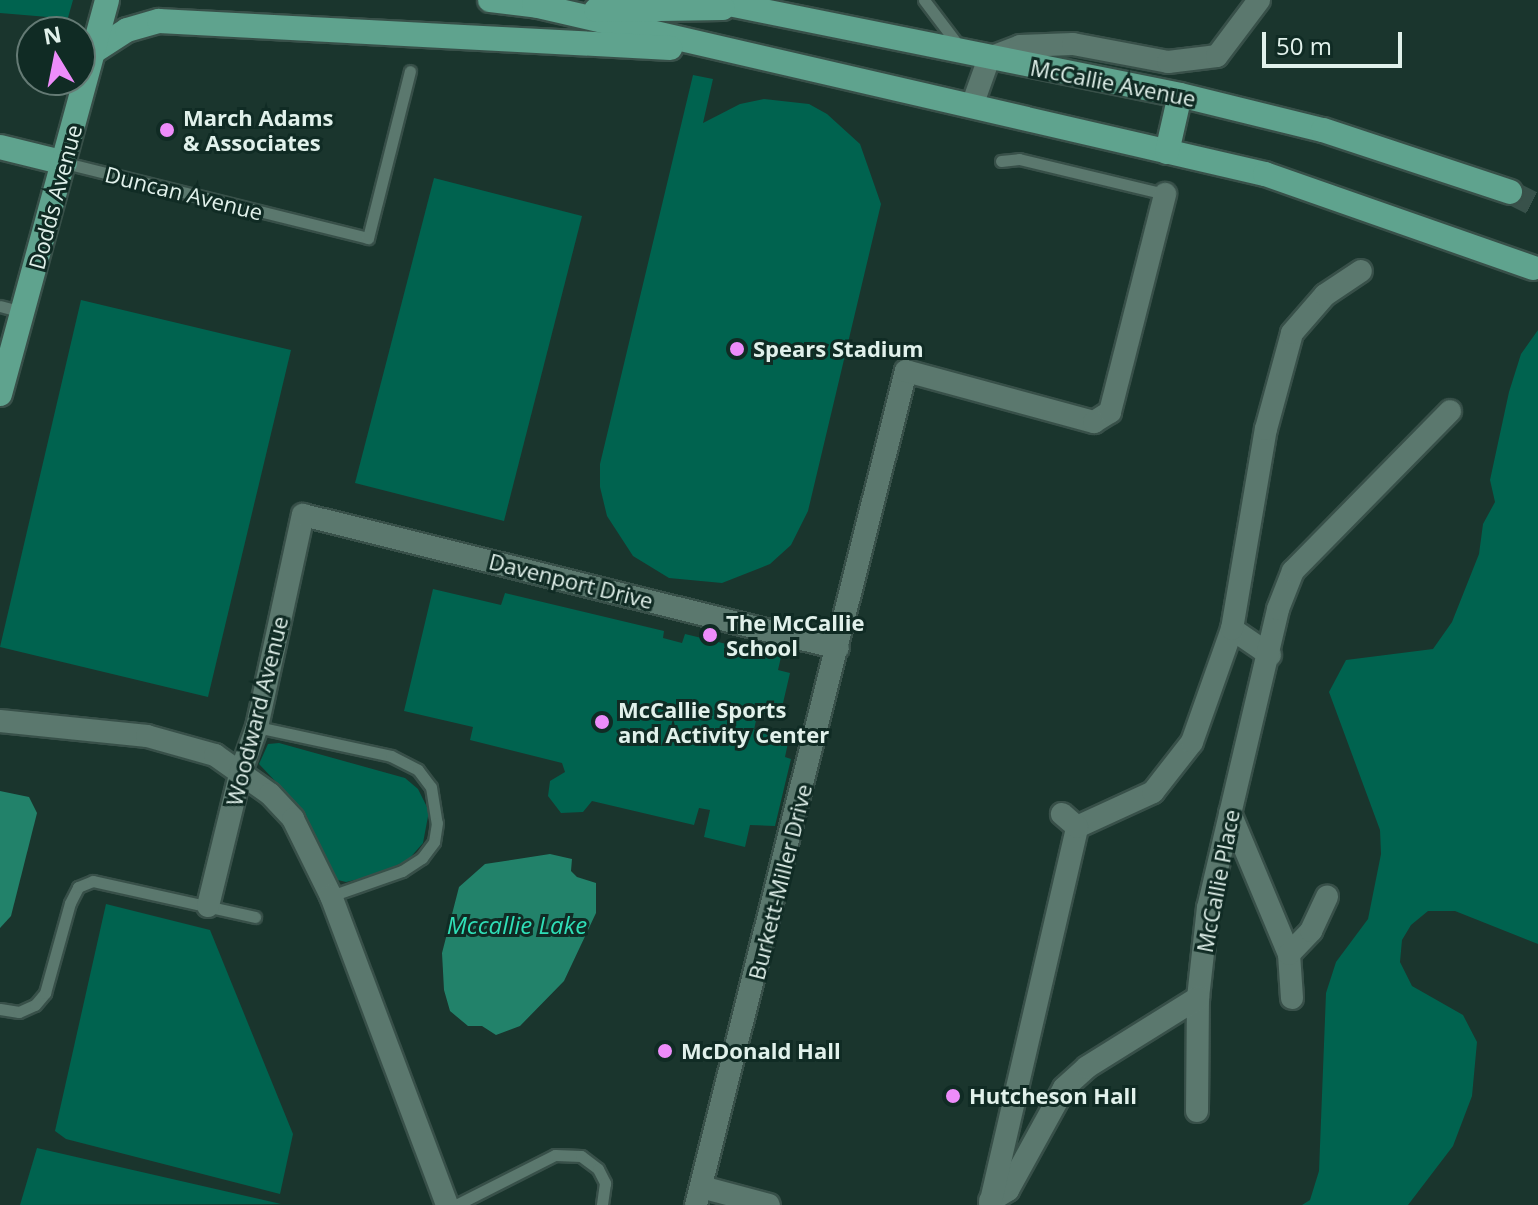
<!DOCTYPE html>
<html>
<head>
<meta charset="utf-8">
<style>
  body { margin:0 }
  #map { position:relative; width:1538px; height:1205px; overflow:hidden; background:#1a352d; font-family:"Open Sans",sans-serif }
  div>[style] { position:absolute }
  .green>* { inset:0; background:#00634f }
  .water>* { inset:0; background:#22826a }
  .primary-tunnel>* { height:24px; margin-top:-12px; transform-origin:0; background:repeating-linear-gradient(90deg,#38514a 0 24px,transparent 0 36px) }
  .roads { filter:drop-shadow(2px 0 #385049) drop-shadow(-2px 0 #385049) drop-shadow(0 2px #385049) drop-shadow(0 -2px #385049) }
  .lane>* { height:11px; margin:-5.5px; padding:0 5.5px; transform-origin:5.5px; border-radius:5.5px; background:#5b786e }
  .street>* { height:22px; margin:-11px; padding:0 11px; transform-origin:11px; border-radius:11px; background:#5b786e }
  .primary>* { height:24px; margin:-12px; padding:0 12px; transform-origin:12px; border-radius:12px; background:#5fa38e }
  .dots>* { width:22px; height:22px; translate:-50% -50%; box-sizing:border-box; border:4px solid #102b24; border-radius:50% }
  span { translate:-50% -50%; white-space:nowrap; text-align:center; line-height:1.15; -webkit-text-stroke:6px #102b24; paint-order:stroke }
  .street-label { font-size:22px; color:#e1f1eb }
  .poi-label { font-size:22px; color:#e1f1eb; font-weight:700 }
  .left { translate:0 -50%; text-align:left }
  .water-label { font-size:24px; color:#2fdfb7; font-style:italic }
  .north { position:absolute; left:16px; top:16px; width:80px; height:80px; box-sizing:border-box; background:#102b24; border:2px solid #647a74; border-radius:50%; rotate:350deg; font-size:22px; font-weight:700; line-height:32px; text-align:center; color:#e1f1eb }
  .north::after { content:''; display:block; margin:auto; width:28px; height:36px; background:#ed8cfa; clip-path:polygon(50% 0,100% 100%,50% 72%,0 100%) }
  .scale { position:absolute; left:1262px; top:32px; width:140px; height:36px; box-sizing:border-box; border:4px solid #e1f1eb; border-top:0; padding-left:10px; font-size:24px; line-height:28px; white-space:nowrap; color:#e1f1eb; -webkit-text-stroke:6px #102b24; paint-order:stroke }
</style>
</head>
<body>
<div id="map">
  <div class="green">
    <i style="clip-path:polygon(0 0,73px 0,64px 32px,58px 32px,60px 18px,0 13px)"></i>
    <i style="clip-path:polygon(693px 75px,713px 79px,703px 123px,740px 104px,764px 99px,809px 104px,827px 114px,860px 144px,881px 204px,808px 511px,791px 545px,770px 564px,722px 583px,669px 578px,633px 556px,607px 516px,600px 487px,600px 464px)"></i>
    <i style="clip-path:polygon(434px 178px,582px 216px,504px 521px,355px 483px)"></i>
    <i style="clip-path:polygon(81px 300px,291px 350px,208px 697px,0 647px)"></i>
    <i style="clip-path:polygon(1538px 330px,1538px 944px,1455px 911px,1428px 911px,1411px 925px,1402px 940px,1400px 962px,1412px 986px,1463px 1015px,1477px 1042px,1472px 1096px,1453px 1146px,1408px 1205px,1302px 1205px,1310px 1200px,1319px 1171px,1326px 993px,1336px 962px,1368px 919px,1381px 854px,1380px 830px,1329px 692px,1346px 660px,1433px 649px,1452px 622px,1479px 554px,1483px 524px,1495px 502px,1490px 480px,1509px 392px,1521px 354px)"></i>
    <i style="clip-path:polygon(433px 589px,501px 605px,505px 593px,664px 631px,663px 638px,682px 643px,685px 634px,781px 657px,778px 670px,790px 673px,780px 716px,758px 711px,754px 730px,789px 738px,785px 757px,791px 759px,775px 826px,750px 825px,745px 847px,704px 837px,710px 810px,699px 808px,694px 825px,592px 801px,583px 812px,561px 813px,548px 796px,550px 781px,565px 772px,562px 763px,470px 740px,473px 727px,404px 711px)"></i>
    <i style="clip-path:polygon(279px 743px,405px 778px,418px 789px,429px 811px,423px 843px,408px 860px,376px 875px,346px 882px,334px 879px,295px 802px,259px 764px,268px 744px)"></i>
    <i style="clip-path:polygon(106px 904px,210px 930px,293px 1134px,280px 1194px,66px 1139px,55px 1131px)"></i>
    <i style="clip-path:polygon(37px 1148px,281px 1204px,20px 1205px)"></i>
  </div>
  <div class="water">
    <i style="clip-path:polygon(0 791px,29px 797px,37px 813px,11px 916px,0 928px)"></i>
    <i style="clip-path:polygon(550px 854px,572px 859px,571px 871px,577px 877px,596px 883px,596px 913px,564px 981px,520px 1026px,496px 1035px,482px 1026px,468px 1026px,450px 1011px,444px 990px,442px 953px,459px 887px,485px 864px)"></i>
  </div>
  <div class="primary-tunnel">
    <i style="left:1510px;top:192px;width:31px;rotate:27deg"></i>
  </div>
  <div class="roads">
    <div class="lane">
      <i style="left:924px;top:0;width:61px;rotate:52.9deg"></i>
      <i style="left:1001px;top:161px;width:18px;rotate:-6deg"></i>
      <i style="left:1019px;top:159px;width:150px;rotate:13.5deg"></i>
      <i style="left:65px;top:163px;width:312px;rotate:13.9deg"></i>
      <i style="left:368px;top:238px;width:172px;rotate:-75.9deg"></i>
      <i style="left:0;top:306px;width:23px;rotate:15deg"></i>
      <i style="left:257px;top:727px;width:137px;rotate:12.2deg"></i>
      <i style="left:391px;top:756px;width:30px;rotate:27deg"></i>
      <i style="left:418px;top:770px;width:21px;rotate:53deg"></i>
      <i style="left:431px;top:787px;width:36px;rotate:81deg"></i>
      <i style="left:437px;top:823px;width:19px;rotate:99deg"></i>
      <i style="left:434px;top:842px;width:20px;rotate:127deg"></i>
      <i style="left:422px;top:858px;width:24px;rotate:147deg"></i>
      <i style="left:402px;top:871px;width:75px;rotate:160.6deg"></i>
      <i style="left:0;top:1009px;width:19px;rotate:9deg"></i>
      <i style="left:19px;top:1012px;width:17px;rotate:-24deg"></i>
      <i style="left:35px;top:1005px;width:16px;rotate:-50deg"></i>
      <i style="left:45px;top:993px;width:93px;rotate:-74.5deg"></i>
      <i style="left:70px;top:903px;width:18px;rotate:-63deg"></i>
      <i style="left:78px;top:887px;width:16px;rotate:-22deg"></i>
      <i style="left:93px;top:881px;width:166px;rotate:12.5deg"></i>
      <i style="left:456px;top:1205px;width:111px;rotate:-26.8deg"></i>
      <i style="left:555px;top:1155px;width:26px;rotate:2deg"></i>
      <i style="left:581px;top:1156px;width:21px;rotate:37deg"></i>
      <i style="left:598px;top:1169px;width:16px;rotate:63deg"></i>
      <i style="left:605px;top:1183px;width:22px;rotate:98deg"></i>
    </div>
    <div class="street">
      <i style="left:973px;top:103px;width:48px;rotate:-70.4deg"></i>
      <i style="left:989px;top:58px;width:33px;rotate:-21deg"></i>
      <i style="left:1020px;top:46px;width:53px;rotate:-2.2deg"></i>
      <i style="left:1073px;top:44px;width:97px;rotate:10.7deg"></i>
      <i style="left:1168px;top:62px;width:49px;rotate:-7deg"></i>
      <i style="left:1217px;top:56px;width:70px;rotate:-53.1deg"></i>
      <i style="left:1232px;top:629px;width:46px;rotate:34.4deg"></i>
      <i style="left:0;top:721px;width:148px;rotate:5.8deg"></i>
      <i style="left:147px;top:736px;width:71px;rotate:15.6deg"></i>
      <i style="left:215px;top:755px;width:67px;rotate:35.3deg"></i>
      <i style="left:270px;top:794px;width:34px;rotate:47deg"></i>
      <i style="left:293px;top:819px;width:86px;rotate:63.7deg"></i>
      <i style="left:331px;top:896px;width:330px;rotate:69.4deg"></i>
      <i style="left:1230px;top:813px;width:153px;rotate:67.3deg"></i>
      <i style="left:1077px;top:827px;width:84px;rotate:-24.7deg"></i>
      <i style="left:1153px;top:792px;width:63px;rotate:-52deg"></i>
      <i style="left:1192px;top:742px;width:120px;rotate:-70.5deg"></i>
      <i style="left:1232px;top:629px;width:203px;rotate:-80.4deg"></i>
      <i style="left:1266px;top:429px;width:99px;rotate:-74.8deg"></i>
      <i style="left:1292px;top:333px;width:50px;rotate:-49deg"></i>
      <i style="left:1325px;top:295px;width:43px;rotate:-33.7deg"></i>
      <i style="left:208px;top:906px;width:139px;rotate:-76.3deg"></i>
      <i style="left:241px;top:771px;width:47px;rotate:-70deg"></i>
      <i style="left:257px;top:727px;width:217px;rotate:-77.8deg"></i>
      <i style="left:303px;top:515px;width:551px;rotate:13.96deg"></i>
      <i style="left:1292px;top:998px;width:44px;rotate:-93.9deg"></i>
      <i style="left:1289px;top:954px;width:32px;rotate:-46deg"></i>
      <i style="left:1311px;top:931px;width:38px;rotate:-65deg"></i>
      <i style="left:1197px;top:1111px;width:113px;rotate:-89.5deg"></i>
      <i style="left:1198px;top:998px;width:91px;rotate:-83.7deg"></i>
      <i style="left:1208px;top:908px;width:307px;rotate:-76.8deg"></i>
      <i style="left:1278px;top:609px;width:41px;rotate:-68.5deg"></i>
      <i style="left:1293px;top:571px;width:224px;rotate:-45.5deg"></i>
      <i style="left:705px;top:1188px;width:66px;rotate:14.9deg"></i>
      <i style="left:990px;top:1201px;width:21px;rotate:-31deg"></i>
      <i style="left:1008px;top:1190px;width:116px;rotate:-61.2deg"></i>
      <i style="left:1064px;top:1088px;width:31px;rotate:-42deg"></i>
      <i style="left:1087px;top:1067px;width:131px;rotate:-31.9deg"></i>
      <i style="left:696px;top:1205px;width:860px;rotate:-75.87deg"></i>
      <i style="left:906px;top:371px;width:195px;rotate:15.2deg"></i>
      <i style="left:1094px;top:422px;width:19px;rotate:-32deg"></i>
      <i style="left:1110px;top:412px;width:225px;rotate:-75.8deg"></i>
      <i style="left:990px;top:1205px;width:388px;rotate:-77deg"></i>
      <i style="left:1077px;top:827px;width:20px;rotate:-139deg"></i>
    </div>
    <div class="primary">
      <i style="left:490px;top:0;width:57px;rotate:7deg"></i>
      <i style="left:709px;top:0;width:480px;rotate:11.4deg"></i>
      <i style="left:1180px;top:95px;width:147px;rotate:13.8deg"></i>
      <i style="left:1323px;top:130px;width:197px;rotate:18.3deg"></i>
      <i style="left:534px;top:5px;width:750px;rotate:13.02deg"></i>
      <i style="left:1265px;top:174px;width:284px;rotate:19.3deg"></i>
      <i style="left:596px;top:10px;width:127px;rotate:-0.9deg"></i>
      <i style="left:93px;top:52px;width:40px;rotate:-32.9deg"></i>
      <i style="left:127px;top:30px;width:33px;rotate:-16deg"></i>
      <i style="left:159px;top:21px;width:512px;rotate:3.02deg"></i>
      <i style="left:0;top:147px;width:67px;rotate:13.8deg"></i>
      <i style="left:1167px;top:152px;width:58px;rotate:-77.2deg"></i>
      <i style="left:0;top:394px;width:408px;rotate:-74.8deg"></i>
    </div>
  </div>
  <div class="dots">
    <i style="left:167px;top:130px;background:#ed8cfa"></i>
    <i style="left:737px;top:349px;background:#ed8cfa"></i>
    <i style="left:710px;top:635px;background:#ed8cfa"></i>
    <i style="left:602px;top:722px;background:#ed8cfa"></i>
    <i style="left:665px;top:1051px;background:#ed8cfa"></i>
    <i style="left:953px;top:1096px;background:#ed8cfa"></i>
  </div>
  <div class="street-label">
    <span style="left:1113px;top:83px;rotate:11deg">McCallie Avenue</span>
    <span style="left:184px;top:193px;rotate:14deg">Duncan Avenue</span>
    <span style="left:55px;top:197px;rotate:-75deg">Dodds Avenue</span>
    <span style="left:571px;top:581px;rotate:14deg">Davenport Drive</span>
    <span style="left:257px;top:711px;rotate:-76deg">Woodward Avenue</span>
    <span style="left:1218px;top:881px;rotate:-79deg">McCallie Place</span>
    <span style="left:780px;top:882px;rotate:-76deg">Burkett-Miller Drive</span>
  </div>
  <div class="poi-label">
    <span class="left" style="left:183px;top:130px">March Adams<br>&amp; Associates</span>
    <span class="left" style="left:753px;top:349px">Spears Stadium</span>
    <span class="left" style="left:726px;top:635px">The McCallie<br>School</span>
    <span class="left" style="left:618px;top:722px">McCallie Sports<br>and Activity Center</span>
    <span class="left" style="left:681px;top:1051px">McDonald Hall</span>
    <span class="left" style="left:969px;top:1096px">Hutcheson Hall</span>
  </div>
  <div class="water-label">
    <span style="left:517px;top:925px">Mccallie Lake</span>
  </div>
  <div class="north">N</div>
  <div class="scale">50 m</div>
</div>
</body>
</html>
